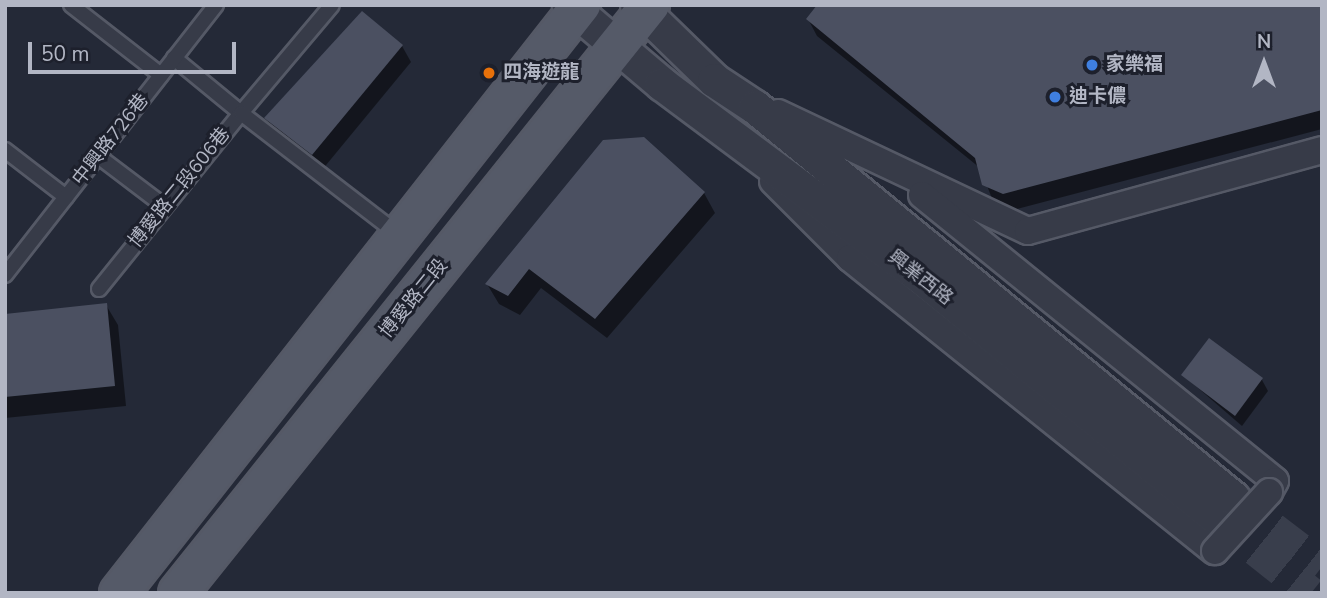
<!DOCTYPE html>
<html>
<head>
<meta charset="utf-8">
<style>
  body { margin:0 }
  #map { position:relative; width:1327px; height:598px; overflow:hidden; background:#242937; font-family:"Nunito Sans","Noto Sans TC",sans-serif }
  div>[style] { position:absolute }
  .shadow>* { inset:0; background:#0007 }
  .building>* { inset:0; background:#4b5061 }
  .tertiary-tunnel>* { height:33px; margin-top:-16.5px; transform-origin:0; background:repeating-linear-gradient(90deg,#393e4c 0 33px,transparent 0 50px) }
  .roads { filter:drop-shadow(2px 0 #555966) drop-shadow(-2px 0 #555966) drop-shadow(0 2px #555966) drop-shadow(0 -2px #555966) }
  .service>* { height:14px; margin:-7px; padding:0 7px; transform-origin:7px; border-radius:7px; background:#373b48 }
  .minor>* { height:26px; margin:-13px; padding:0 13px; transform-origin:13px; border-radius:13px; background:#373b48 }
  .tertiary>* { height:33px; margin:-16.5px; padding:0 16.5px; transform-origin:16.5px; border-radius:16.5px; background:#373b48 }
  .primary>* { height:38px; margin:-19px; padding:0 19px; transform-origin:19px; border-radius:19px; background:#555a68 }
  .bridges { filter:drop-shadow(2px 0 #555966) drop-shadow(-2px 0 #555966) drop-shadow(0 2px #555966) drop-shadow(0 -2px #555966) }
  .minor-bridge>* { height:26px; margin:-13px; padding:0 13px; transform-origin:13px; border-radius:13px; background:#373b48 }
  .dots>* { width:19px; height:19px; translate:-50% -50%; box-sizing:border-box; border:4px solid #1d202c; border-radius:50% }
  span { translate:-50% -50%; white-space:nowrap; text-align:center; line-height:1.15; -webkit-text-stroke:6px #1d202c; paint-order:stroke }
  .poi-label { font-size:19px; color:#b2b6c4; font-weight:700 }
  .left { translate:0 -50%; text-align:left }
  .street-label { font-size:19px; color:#b2b6c4 }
  .frame { position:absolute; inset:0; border:7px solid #b2b6c4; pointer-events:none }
  .north { position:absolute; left:1229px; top:28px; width:70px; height:70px; -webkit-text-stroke:5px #1d202c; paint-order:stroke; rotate:0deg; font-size:19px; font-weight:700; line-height:28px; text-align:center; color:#b2b6c4 }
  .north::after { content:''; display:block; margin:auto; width:24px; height:32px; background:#b2b6c4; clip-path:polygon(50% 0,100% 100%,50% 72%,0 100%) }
  .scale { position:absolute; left:28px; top:42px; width:208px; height:32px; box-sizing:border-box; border:4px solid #b2b6c4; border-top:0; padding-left:9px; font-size:21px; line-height:24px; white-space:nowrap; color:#b2b6c4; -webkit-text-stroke:5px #1d202c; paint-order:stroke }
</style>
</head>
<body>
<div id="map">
  <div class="shadow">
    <i style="clip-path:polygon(1322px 5px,1322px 129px,1013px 210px,993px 201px,980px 168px,817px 36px,808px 19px)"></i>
    <i style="clip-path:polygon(402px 46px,411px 62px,322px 170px,276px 134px,266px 118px)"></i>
    <i style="clip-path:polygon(704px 193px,715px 213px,607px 338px,541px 288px,520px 315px,499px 304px,487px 284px)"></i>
    <i style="clip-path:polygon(106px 305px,118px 325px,126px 406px,5px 418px,5px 315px)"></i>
    <i style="clip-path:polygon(1183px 375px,1262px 380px,1268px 391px,1242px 426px)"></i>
  </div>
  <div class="building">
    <i style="clip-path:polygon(817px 5px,1322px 5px,1322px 110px,1003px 194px,982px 185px,975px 158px,806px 19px)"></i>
    <i style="clip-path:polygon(362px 11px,403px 45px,312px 155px,264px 118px)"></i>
    <i style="clip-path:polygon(644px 137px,705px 192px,595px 319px,529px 269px,508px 296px,485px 284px,603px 140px)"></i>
    <i style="clip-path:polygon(107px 303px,115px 386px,5px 397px,5px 314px)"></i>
    <i style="clip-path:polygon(1209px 338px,1263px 378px,1235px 416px,1181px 375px)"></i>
  </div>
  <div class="tertiary-tunnel">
    <i style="left:1233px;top:498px;width:112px;rotate:37.4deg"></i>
    <i style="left:1217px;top:518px;width:120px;rotate:38.6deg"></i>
  </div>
  <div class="roads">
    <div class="service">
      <i style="left:71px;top:5px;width:114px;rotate:37.9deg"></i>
      <i style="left:174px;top:58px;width:87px;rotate:39.4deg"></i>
      <i style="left:241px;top:113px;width:141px;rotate:-49.9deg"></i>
      <i style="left:5px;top:150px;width:77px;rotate:37.6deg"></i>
      <i style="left:98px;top:156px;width:83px;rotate:37.1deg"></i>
      <i style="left:5px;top:275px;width:343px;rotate:-52deg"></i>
      <i style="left:99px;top:289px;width:226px;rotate:-51.1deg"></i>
      <i style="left:241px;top:113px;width:198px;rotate:37.6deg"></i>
    </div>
    <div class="minor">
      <i style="left:778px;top:113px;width:276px;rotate:25.3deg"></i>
      <i style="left:1028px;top:231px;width:305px;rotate:-15.4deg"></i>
      <i style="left:773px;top:181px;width:109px;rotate:45deg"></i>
      <i style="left:850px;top:258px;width:468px;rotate:38.8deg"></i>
      <i style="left:922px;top:195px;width:454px;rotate:39deg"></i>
      <i style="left:1275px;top:481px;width:13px;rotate:119deg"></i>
    </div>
    <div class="tertiary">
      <i style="left:569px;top:5px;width:122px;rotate:40.3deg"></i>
      <i style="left:662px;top:84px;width:317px;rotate:36.7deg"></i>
      <i style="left:916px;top:273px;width:388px;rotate:39.1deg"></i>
      <i style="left:637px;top:5px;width:107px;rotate:44.2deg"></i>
      <i style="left:714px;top:80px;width:49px;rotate:33.4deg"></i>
      <i style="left:755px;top:107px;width:618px;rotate:39.28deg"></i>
    </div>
    <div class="primary">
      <i style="left:119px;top:593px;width:748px;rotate:-51.84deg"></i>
      <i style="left:178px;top:593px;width:754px;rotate:-51.25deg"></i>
    </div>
  </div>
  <div class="bridges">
    <div class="minor-bridge">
      <i style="left:1215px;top:551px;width:80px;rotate:-47.5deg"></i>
    </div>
  </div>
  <div class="dots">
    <i style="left:1092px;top:65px;background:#3f7fe0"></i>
    <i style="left:489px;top:73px;background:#e8710a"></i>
    <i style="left:1055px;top:97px;background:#3f7fe0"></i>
  </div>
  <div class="poi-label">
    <span class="left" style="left:1106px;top:65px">家樂福</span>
    <span class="left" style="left:503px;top:73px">四海遊龍</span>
    <span class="left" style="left:1069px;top:97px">迪卡儂</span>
  </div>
  <div class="street-label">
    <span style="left:111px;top:140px;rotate:-52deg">中興路726巷</span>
    <span style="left:180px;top:188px;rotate:-51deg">博愛路二段606巷</span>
    <span style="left:920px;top:278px;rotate:38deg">興業西路</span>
    <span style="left:414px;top:299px;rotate:-51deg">博愛路二段</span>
  </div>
  <div class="frame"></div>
  <div class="north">N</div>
  <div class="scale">50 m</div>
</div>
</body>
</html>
